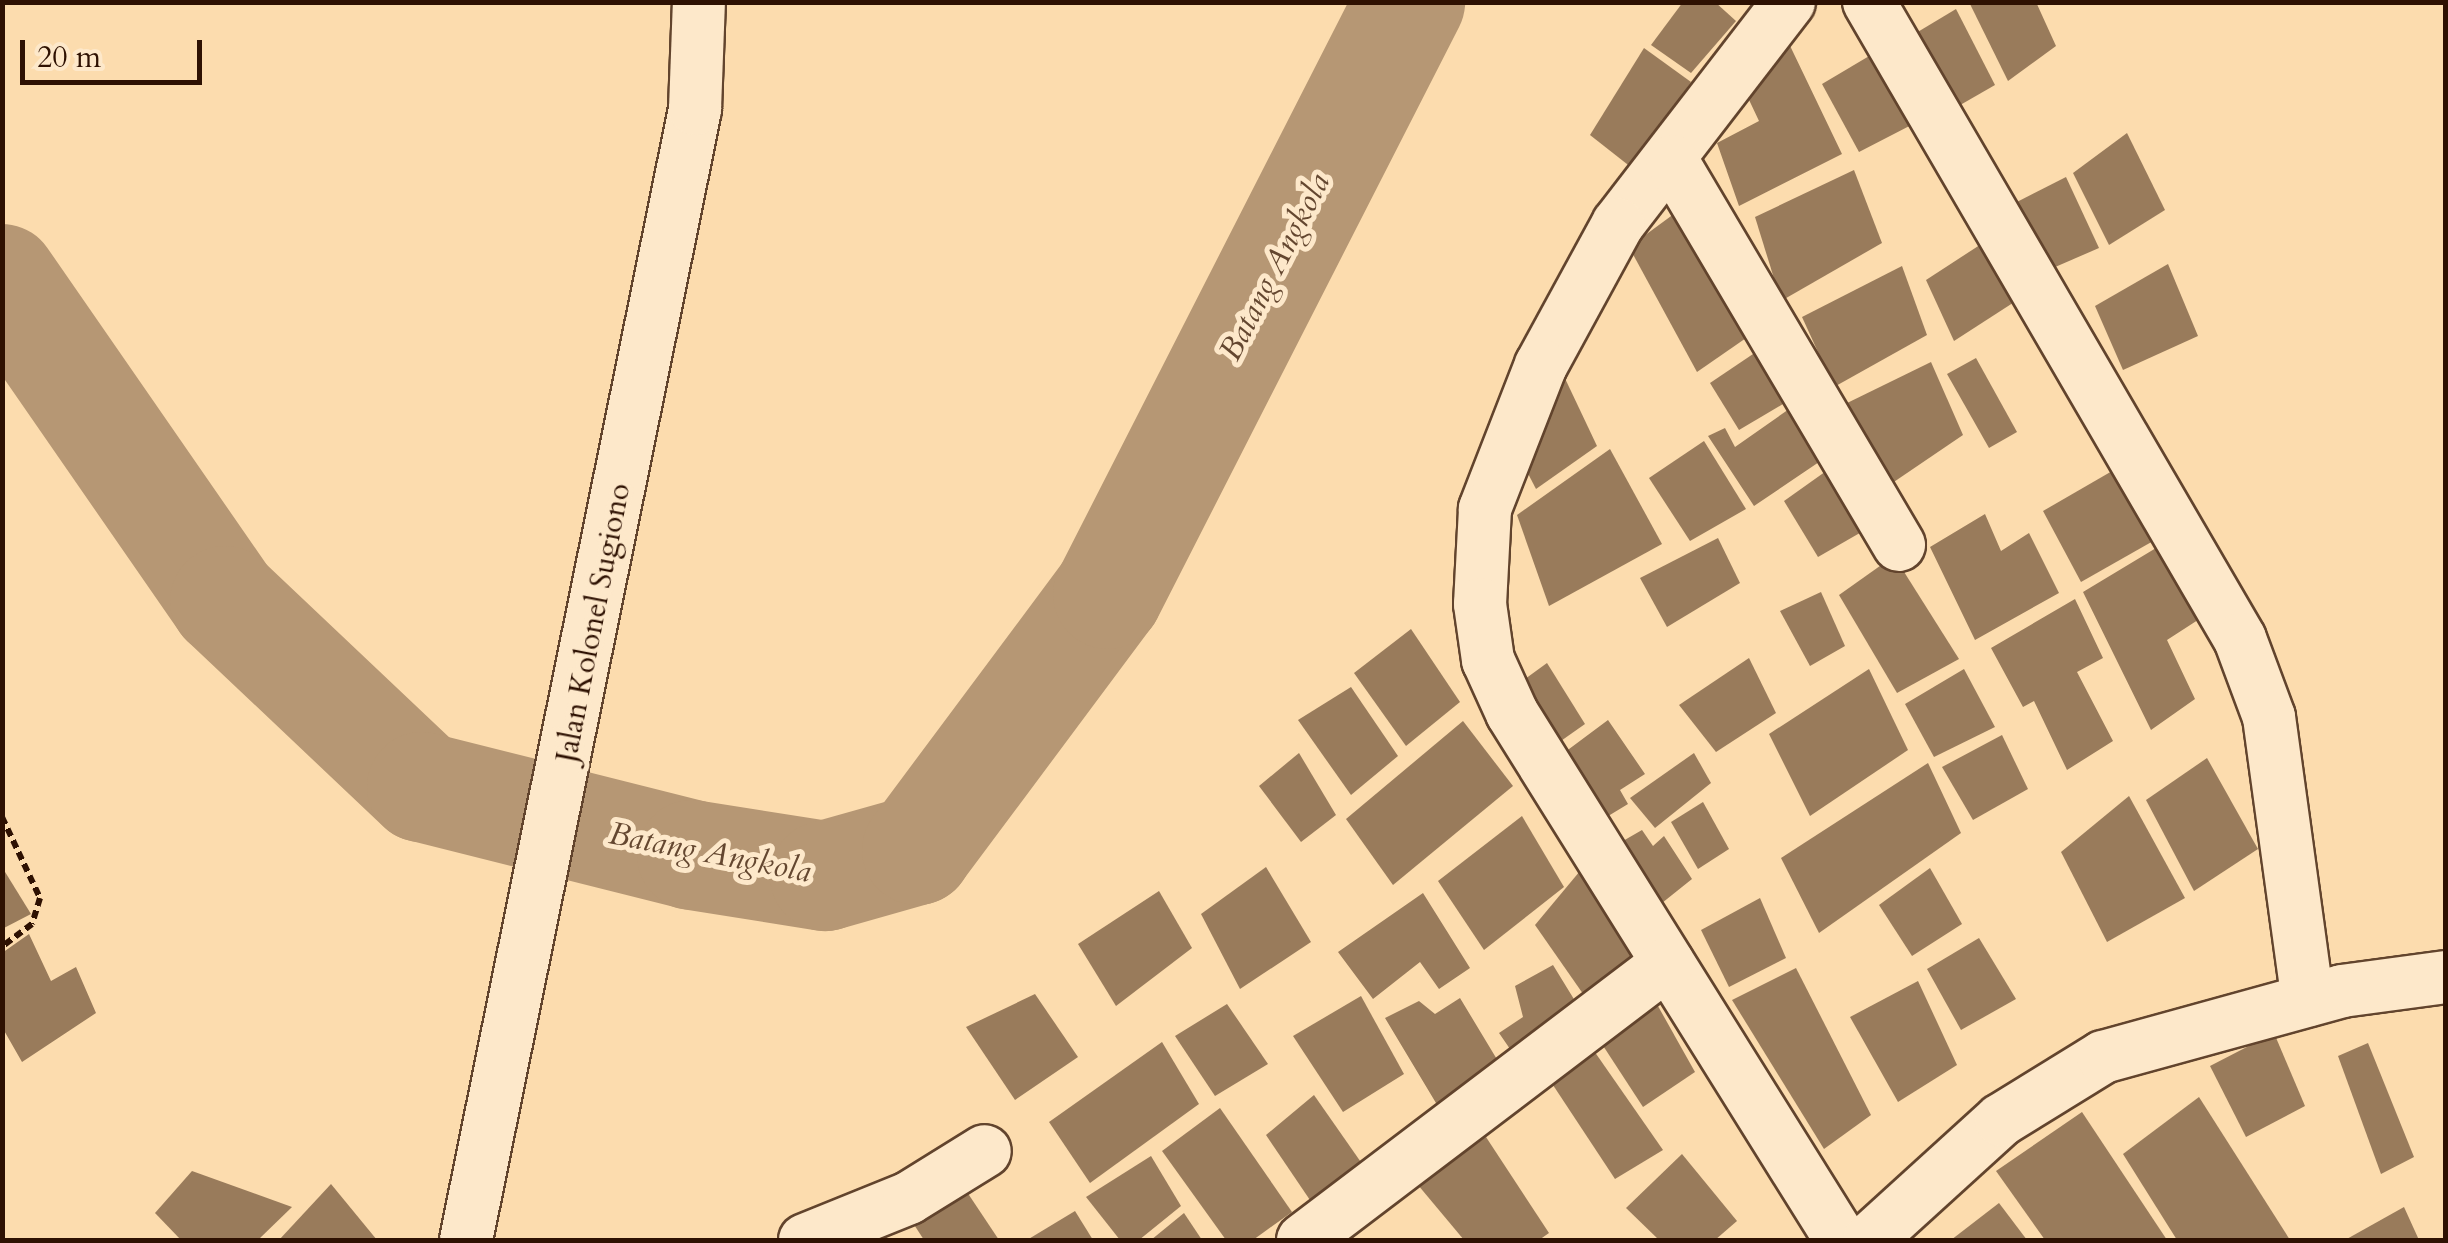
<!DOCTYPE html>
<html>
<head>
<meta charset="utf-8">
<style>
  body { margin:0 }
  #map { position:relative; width:2448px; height:1243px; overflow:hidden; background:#fcdcae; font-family:Cardo,serif }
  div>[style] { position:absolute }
  .river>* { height:110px; margin:-55px; padding:0 55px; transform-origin:55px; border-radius:55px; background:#b69774 }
  .building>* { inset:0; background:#997b5b }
  .path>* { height:6px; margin-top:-3px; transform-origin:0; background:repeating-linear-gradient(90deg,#2e1102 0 8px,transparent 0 13px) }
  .roads { filter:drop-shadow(2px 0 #62442d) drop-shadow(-2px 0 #62442d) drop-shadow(0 2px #62442d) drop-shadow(0 -2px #62442d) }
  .minor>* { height:52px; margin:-26px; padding:0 26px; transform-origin:26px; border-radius:26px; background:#fde8ca }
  span { translate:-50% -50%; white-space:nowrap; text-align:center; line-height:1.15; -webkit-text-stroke:10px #fde8ca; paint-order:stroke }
  .street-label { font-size:30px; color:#2e1102 }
  .water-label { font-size:32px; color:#644730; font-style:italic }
  .frame { position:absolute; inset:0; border:5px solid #2e1102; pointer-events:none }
  .scale { position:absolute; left:20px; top:40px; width:182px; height:45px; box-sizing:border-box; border:5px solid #2e1102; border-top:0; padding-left:12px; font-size:30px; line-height:35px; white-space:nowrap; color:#2e1102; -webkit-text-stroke:8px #fde8ca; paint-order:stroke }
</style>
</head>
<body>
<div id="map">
  <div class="river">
    <i style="left:2px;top:279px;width:392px;rotate:55.3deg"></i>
    <i style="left:225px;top:601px;width:271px;rotate:43.4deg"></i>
    <i style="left:422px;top:787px;width:278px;rotate:14.1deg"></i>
    <i style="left:692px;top:855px;width:135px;rotate:9deg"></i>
    <i style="left:825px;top:876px;width:96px;rotate:-15.8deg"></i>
    <i style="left:917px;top:850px;width:319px;rotate:-53.3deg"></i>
    <i style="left:1108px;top:594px;width:665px;rotate:-62.97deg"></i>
  </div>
  <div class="building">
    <i style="clip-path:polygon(1683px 2px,1715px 2px,1736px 21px,1691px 73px,1651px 45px)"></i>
    <i style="clip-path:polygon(1969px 2px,2036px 2px,2056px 46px,2008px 81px)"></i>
    <i style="clip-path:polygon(1956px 9px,1995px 85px,1955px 108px,1916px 33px)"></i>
    <i style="clip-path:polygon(1781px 27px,1842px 154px,1739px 206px,1717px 143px,1759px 121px,1742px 85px)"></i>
    <i style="clip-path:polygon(1644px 48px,1691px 82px,1632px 168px,1590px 135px)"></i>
    <i style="clip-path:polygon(1881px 49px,1921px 120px,1859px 152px,1822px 84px)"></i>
    <i style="clip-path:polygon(2127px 133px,2165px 210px,2109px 245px,2073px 173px)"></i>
    <i style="clip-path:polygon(1854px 170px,1882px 243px,1781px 301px,1755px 217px)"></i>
    <i style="clip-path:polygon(2066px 177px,2099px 248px,2046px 271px,2009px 206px)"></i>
    <i style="clip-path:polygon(1682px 208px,1749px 336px,1697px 372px,1629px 247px)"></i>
    <i style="clip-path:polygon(1989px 239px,2019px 299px,1954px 341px,1926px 280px)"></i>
    <i style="clip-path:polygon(2168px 264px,2198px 336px,2123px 370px,2095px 306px)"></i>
    <i style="clip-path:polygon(1902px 266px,1927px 335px,1834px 387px,1802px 317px)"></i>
    <i style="clip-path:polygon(1759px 350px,1788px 401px,1739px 430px,1710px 383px)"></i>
    <i style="clip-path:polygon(1976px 358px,2017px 432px,1989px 448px,1947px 374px)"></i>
    <i style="clip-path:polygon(1931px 362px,1963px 435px,1882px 490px,1841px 406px)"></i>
    <i style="clip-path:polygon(1561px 370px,1597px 446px,1536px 489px,1519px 456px)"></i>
    <i style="clip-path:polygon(1792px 407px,1822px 460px,1754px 506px,1708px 436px,1725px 428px,1735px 447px)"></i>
    <i style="clip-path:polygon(1704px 441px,1746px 509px,1690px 541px,1649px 478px)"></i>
    <i style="clip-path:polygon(1610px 449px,1662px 544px,1549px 606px,1517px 515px)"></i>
    <i style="clip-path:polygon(2126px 463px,2162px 536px,2081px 582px,2043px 511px)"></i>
    <i style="clip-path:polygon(1829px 469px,1865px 530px,1818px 557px,1784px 501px)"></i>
    <i style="clip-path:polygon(1985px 514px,2001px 551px,2029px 533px,2059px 593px,1975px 640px,1930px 547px)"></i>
    <i style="clip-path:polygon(1718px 538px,1740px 583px,1667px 627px,1640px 578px)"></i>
    <i style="clip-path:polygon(2166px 542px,2201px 618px,2167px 640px,2195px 699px,2151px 730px,2083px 592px)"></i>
    <i style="clip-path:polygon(1894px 556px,1959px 659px,1897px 693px,1839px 595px)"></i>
    <i style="clip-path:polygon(1821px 592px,1845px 646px,1810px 666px,1780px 611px)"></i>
    <i style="clip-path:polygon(2075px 599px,2103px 658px,2077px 672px,2113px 741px,2067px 770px,2034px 701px,2023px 707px,1991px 648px)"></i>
    <i style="clip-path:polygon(1411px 629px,1460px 702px,1406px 746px,1354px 673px)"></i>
    <i style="clip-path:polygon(1749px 658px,1776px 713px,1716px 752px,1679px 705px)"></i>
    <i style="clip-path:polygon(1547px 663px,1585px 724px,1558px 743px,1517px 685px)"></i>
    <i style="clip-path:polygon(1869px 669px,1908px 750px,1810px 816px,1769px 734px)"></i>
    <i style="clip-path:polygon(1964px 669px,1995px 727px,1934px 757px,1905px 704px)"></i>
    <i style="clip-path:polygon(1351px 687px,1398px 756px,1351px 795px,1298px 720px)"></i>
    <i style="clip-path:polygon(1608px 720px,1645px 774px,1620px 790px,1628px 804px,1600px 821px,1557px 758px)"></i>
    <i style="clip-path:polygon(1463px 721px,1513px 786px,1393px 885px,1346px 819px)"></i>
    <i style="clip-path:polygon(2002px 735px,2028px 789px,1973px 820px,1942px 767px)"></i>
    <i style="clip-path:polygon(1299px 753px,1336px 815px,1301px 842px,1259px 786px)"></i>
    <i style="clip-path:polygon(1694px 753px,1711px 783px,1655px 828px,1630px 798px)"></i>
    <i style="clip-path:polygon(2207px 758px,2258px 849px,2194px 891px,2146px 800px)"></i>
    <i style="clip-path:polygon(1928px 763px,1961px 833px,1819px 933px,1781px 858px)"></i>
    <i style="clip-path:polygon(2129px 796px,2185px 898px,2107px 942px,2061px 852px)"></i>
    <i style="clip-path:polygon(1703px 802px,1729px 849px,1698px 869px,1671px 822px)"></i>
    <i style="clip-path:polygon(1522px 816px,1564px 887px,1484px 950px,1438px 881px)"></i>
    <i style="clip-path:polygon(1642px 830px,1653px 846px,1664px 836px,1692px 879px,1657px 907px,1616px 845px)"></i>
    <i style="clip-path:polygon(1585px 865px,1646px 960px,1588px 1001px,1535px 925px)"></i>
    <i style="clip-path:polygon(2px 867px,31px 914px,2px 929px)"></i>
    <i style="clip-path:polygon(1266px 867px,1311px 942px,1240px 989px,1201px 914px)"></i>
    <i style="clip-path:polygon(1930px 868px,1962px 924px,1912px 956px,1879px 905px)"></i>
    <i style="clip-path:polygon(1159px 891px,1192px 948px,1116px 1006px,1078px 944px)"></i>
    <i style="clip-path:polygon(1423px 893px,1470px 968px,1439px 989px,1420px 962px,1373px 999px,1338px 952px)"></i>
    <i style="clip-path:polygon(1760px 898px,1786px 958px,1729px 987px,1701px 930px)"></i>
    <i style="clip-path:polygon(29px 934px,51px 981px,76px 967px,96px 1013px,22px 1062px,2px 1027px,2px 953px)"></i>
    <i style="clip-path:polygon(1979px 938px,2016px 999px,1961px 1030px,1927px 969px)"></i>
    <i style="clip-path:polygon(1553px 965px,1580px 1009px,1519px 1062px,1499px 1033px,1523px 1017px,1515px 986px)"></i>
    <i style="clip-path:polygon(1796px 968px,1871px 1115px,1824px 1149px,1732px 1000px)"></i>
    <i style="clip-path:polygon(1918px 981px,1957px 1065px,1898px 1102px,1850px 1017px)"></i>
    <i style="clip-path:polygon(1035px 994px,1078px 1057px,1015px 1100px,966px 1027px)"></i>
    <i style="clip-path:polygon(1361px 996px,1404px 1074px,1343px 1112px,1293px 1036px)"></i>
    <i style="clip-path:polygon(1460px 998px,1501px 1066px,1439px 1108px,1385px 1018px,1419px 1001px,1435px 1014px)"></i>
    <i style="clip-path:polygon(1654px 999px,1695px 1072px,1643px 1107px,1598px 1038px)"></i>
    <i style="clip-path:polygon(1227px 1004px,1268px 1064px,1215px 1096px,1175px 1036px)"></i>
    <i style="clip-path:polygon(2274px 1033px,2305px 1106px,2246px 1137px,2210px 1066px)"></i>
    <i style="clip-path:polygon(1162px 1042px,1199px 1104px,1090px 1183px,1049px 1122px)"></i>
    <i style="clip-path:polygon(2368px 1043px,2414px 1157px,2381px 1174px,2338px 1056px)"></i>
    <i style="clip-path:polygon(1592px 1048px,1663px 1150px,1615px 1179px,1549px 1079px)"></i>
    <i style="clip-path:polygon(1314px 1095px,1365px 1168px,1314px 1206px,1266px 1135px)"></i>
    <i style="clip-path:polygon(2199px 1097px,2290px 1240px,2177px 1240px,2123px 1154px)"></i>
    <i style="clip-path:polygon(1220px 1108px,1292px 1212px,1253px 1240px,1226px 1240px,1162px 1151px)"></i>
    <i style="clip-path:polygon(2082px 1112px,2167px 1240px,2045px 1240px,1996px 1171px)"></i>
    <i style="clip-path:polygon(1486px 1137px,1549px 1233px,1539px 1240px,1464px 1240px,1418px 1185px)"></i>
    <i style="clip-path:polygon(1682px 1154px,1737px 1221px,1715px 1240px,1659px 1240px,1626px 1208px)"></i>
    <i style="clip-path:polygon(1151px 1156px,1181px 1206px,1139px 1240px,1120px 1240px,1086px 1197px)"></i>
    <i style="clip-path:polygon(192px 1171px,292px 1207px,258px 1240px,181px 1240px,155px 1213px)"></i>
    <i style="clip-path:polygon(961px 1183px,999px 1240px,924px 1240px,911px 1220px)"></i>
    <i style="clip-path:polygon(331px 1184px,377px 1240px,279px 1240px)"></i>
    <i style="clip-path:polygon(1999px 1203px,2027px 1240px,1951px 1240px)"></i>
    <i style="clip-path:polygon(2404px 1207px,2419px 1240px,2345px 1240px)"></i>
    <i style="clip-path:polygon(1075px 1211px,1093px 1240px,1027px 1240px)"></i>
    <i style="clip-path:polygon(1184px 1213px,1202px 1240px,1151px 1240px)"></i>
  </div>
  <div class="path">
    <i style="left:2px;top:817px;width:89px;rotate:64.9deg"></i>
    <i style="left:40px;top:898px;width:27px;rotate:107deg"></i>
    <i style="left:32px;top:924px;width:38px;rotate:143deg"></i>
  </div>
  <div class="roads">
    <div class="minor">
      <i style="left:1789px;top:2px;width:280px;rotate:127.6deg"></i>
      <i style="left:1618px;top:224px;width:161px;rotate:118.6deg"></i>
      <i style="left:1541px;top:365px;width:155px;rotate:111.3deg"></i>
      <i style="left:1485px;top:509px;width:95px;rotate:93deg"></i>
      <i style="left:1480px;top:604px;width:57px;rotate:81.9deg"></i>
      <i style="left:1488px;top:660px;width:58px;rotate:65.6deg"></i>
      <i style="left:1512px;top:713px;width:621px;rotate:58.02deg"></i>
      <i style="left:1869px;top:2px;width:737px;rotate:59.78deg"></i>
      <i style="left:2240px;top:639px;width:83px;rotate:69.6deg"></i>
      <i style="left:2269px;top:717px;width:286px;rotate:82.2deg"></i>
      <i style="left:1672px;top:161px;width:446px;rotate:59.4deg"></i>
      <i style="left:466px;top:1240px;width:1154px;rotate:-78.55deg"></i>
      <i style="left:695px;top:109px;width:107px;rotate:-87.9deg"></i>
      <i style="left:805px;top:1240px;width:112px;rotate:-22deg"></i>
      <i style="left:909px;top:1198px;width:89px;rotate:-31.7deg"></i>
      <i style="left:1303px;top:1240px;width:458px;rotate:-37.2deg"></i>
      <i style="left:1869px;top:1240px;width:178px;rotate:-42.3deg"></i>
      <i style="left:2001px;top:1120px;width:120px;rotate:-31.7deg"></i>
      <i style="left:2103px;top:1057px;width:248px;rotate:-15.4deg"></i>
      <i style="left:2342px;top:991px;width:105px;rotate:-7.7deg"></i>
    </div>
  </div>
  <div class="street-label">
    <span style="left:594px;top:623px;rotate:-79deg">Jalan Kolonel Sugiono</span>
  </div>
  <div class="water-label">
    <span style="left:1275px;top:267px;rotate:-63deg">Batang Angkola</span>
    <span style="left:710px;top:853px;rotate:11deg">Batang Angkola</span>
  </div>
  <div class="frame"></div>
  <div class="scale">20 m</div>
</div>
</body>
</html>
